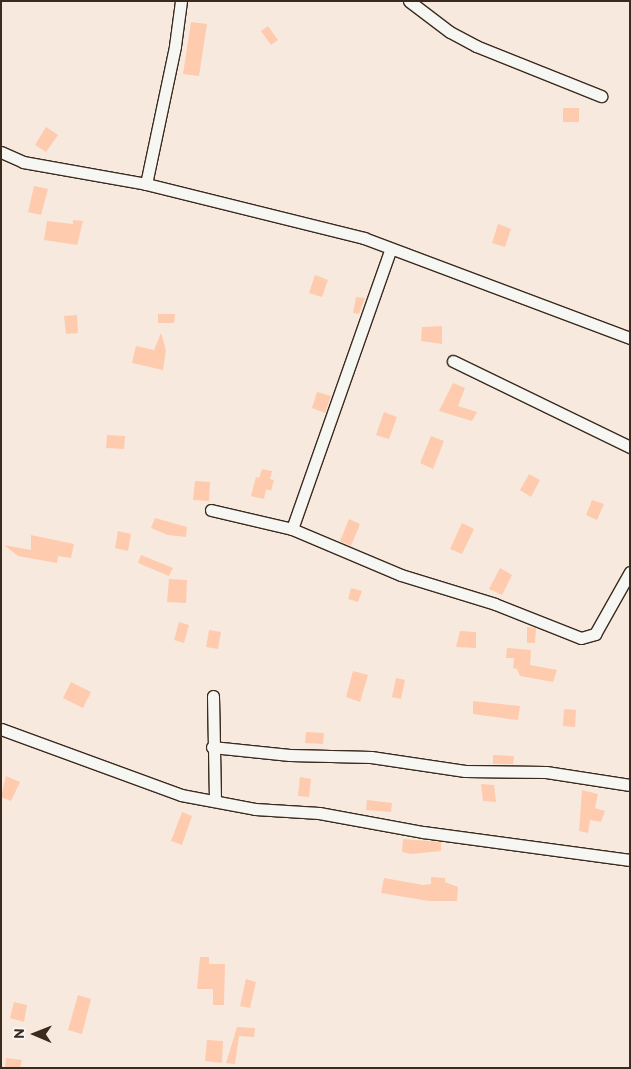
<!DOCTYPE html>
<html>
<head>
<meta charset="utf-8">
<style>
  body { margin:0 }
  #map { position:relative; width:631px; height:1069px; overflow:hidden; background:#f8e9de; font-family:"Balsamiq Sans",sans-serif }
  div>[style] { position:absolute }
  .building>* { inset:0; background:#fecbae }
  .roads { filter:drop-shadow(1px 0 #3b2a1e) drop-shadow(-1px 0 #3b2a1e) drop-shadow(0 1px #3b2a1e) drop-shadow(0 -1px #3b2a1e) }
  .minor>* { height:11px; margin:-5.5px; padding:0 5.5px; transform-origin:5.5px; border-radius:5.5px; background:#f6f6f2 }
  span { translate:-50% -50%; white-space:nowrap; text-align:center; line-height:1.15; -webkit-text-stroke:5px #f6f6f2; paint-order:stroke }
  .frame { position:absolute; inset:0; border:2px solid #3b2a1e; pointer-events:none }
  .north { position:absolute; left:10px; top:1009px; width:50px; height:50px; -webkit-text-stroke:4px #f6f6f2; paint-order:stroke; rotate:271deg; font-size:14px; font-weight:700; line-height:20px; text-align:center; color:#3b2a1e }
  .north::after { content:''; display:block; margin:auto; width:18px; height:22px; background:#3b2a1e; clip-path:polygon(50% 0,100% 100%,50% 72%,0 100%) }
</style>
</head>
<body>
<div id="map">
  <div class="building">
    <i style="clip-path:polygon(191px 22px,207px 24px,199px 76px,183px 74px)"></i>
    <i style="clip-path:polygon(268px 26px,278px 40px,271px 45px,261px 31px)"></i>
    <i style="clip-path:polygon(563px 108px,579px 108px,579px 122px,563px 122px)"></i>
    <i style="clip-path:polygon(46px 127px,58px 135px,46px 152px,35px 145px)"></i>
    <i style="clip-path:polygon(34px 186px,48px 189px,41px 215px,28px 212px)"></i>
    <i style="clip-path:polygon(73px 220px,83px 221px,77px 245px,44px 240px,47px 221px,73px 224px)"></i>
    <i style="clip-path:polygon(498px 224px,511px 229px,505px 247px,492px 243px)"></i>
    <i style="clip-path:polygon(315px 275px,328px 280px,322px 297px,309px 293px)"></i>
    <i style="clip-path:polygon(356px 297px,365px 298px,359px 314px,353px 313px)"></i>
    <i style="clip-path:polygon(158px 314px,175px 314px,174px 323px,158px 323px)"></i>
    <i style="clip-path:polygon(77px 315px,78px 333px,66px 334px,64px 316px)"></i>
    <i style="clip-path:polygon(442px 326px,442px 344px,421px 341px,422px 327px)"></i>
    <i style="clip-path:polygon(161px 333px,166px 350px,163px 370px,132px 363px,136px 346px,154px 350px)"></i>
    <i style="clip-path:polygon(453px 383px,465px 388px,458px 406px,477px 412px,472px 421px,439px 411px)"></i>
    <i style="clip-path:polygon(317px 392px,331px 396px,325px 413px,312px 408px)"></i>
    <i style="clip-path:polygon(384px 412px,397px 417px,389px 439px,376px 435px)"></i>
    <i style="clip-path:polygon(107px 435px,125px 436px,124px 449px,106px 448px)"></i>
    <i style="clip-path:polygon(431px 436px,444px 441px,433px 469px,420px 463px)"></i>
    <i style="clip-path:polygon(262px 469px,272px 471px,270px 479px,274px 480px,271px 491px,266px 489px,264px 499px,251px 496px,256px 477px,259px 478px)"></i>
    <i style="clip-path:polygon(529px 474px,540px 480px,531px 497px,520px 490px)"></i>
    <i style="clip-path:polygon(195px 481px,210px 482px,209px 501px,193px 500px)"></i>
    <i style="clip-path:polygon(592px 500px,604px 504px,597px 520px,586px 515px)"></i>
    <i style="clip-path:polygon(155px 518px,187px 527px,186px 537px,168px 535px,151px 528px)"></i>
    <i style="clip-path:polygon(349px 519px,360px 524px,351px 546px,340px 541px)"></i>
    <i style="clip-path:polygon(462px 523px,474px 529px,462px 554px,450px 549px)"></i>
    <i style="clip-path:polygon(118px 531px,131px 534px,128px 551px,115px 548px)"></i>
    <i style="clip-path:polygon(31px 535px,74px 544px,71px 558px,58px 556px,57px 563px,18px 556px,4px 545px,31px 550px)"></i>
    <i style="clip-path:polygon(141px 555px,173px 568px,169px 576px,138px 563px)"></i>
    <i style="clip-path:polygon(500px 568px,512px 575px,502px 595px,489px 589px)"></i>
    <i style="clip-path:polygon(169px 579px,187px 580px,186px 603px,167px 602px)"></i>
    <i style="clip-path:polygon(351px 588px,362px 591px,358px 602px,348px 599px)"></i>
    <i style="clip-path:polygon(179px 622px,189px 625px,184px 643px,174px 640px)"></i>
    <i style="clip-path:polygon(527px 627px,536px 628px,535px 643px,527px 643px)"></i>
    <i style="clip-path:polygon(209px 630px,221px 632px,218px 649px,206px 647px)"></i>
    <i style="clip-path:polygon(460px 631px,476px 632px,476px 648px,456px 647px)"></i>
    <i style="clip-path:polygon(507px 648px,531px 650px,530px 665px,557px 670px,553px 682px,520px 676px,517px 669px,513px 668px,514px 658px,506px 658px)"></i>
    <i style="clip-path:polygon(353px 671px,368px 675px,360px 702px,346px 697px)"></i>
    <i style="clip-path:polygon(396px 678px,405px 680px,401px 699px,392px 697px)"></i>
    <i style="clip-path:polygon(71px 682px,91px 692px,83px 708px,63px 698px)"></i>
    <i style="clip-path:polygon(473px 701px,520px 706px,518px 720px,473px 714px)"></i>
    <i style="clip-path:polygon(564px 709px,576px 710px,575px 727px,563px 726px)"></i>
    <i style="clip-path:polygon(306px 732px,324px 733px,323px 744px,305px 743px)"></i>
    <i style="clip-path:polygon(493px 755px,514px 756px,513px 764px,493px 764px)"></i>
    <i style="clip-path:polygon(6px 776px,20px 782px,11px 801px,1px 797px)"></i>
    <i style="clip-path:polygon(300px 777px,311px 779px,309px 797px,298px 796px)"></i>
    <i style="clip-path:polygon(481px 784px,494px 785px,496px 802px,483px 801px)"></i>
    <i style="clip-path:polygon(582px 790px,598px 794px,595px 808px,605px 811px,601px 822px,590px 820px,588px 833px,579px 831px)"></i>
    <i style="clip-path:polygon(367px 800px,392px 803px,391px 812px,366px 810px)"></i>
    <i style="clip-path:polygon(182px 812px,192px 816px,182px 845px,171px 841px)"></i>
    <i style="clip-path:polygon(403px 839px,441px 842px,441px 851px,411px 854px,402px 852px)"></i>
    <i style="clip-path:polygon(431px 877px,445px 878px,445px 882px,458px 887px,457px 901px,429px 901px,381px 893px,384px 878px,423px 885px,431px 884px)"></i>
    <i style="clip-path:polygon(200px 957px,209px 957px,209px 964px,225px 964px,224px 1005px,213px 1005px,213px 989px,197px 989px)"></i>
    <i style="clip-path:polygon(246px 979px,256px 982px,250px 1008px,240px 1006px)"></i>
    <i style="clip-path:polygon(78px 995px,91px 999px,82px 1034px,68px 1030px)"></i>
    <i style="clip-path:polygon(14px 1002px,27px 1005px,24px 1022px,10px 1018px)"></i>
    <i style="clip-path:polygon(237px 1027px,255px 1028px,254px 1037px,239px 1036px,235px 1064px,226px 1063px)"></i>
    <i style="clip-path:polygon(207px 1040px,223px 1041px,222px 1063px,205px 1061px)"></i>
    <i style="clip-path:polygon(6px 1058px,22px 1060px,20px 1068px,5px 1068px)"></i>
  </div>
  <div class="roads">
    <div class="minor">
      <i style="left:409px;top:1px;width:51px;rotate:37.1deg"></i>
      <i style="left:450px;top:32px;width:30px;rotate:28deg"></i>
      <i style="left:476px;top:46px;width:135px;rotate:21.8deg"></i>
      <i style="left:1px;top:152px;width:24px;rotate:24deg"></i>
      <i style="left:23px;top:162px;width:125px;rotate:10.1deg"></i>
      <i style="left:146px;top:184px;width:225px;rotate:13.9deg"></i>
      <i style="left:364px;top:238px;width:284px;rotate:20.6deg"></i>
      <i style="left:146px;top:184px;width:141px;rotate:-78.1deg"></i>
      <i style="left:175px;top:46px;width:45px;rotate:-82.4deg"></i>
      <i style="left:453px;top:361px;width:197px;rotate:25.9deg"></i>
      <i style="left:211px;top:510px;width:83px;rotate:13.2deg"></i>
      <i style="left:292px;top:529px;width:118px;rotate:22.9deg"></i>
      <i style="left:401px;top:575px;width:98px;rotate:17.1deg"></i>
      <i style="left:495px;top:604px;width:92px;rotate:21.6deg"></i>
      <i style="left:581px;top:638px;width:15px;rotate:-16deg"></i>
      <i style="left:595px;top:634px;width:71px;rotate:-60.6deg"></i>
      <i style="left:292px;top:529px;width:296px;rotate:-70.6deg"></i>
      <i style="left:213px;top:696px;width:105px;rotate:88.9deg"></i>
      <i style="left:1px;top:729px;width:192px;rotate:20.1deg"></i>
      <i style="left:181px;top:795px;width:75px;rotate:10.7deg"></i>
      <i style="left:255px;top:809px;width:64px;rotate:3.6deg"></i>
      <i style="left:319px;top:813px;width:106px;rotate:10.4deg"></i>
      <i style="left:423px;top:832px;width:209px;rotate:7.7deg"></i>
      <i style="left:212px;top:747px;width:78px;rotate:5.9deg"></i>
      <i style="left:290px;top:755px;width:81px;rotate:1.4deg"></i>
      <i style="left:371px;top:757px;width:95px;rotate:8.5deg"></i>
      <i style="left:465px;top:771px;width:81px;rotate:0.7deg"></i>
      <i style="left:546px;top:772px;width:85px;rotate:8.8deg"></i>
    </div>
  </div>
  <div class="frame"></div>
  <div class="north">N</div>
</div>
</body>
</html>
